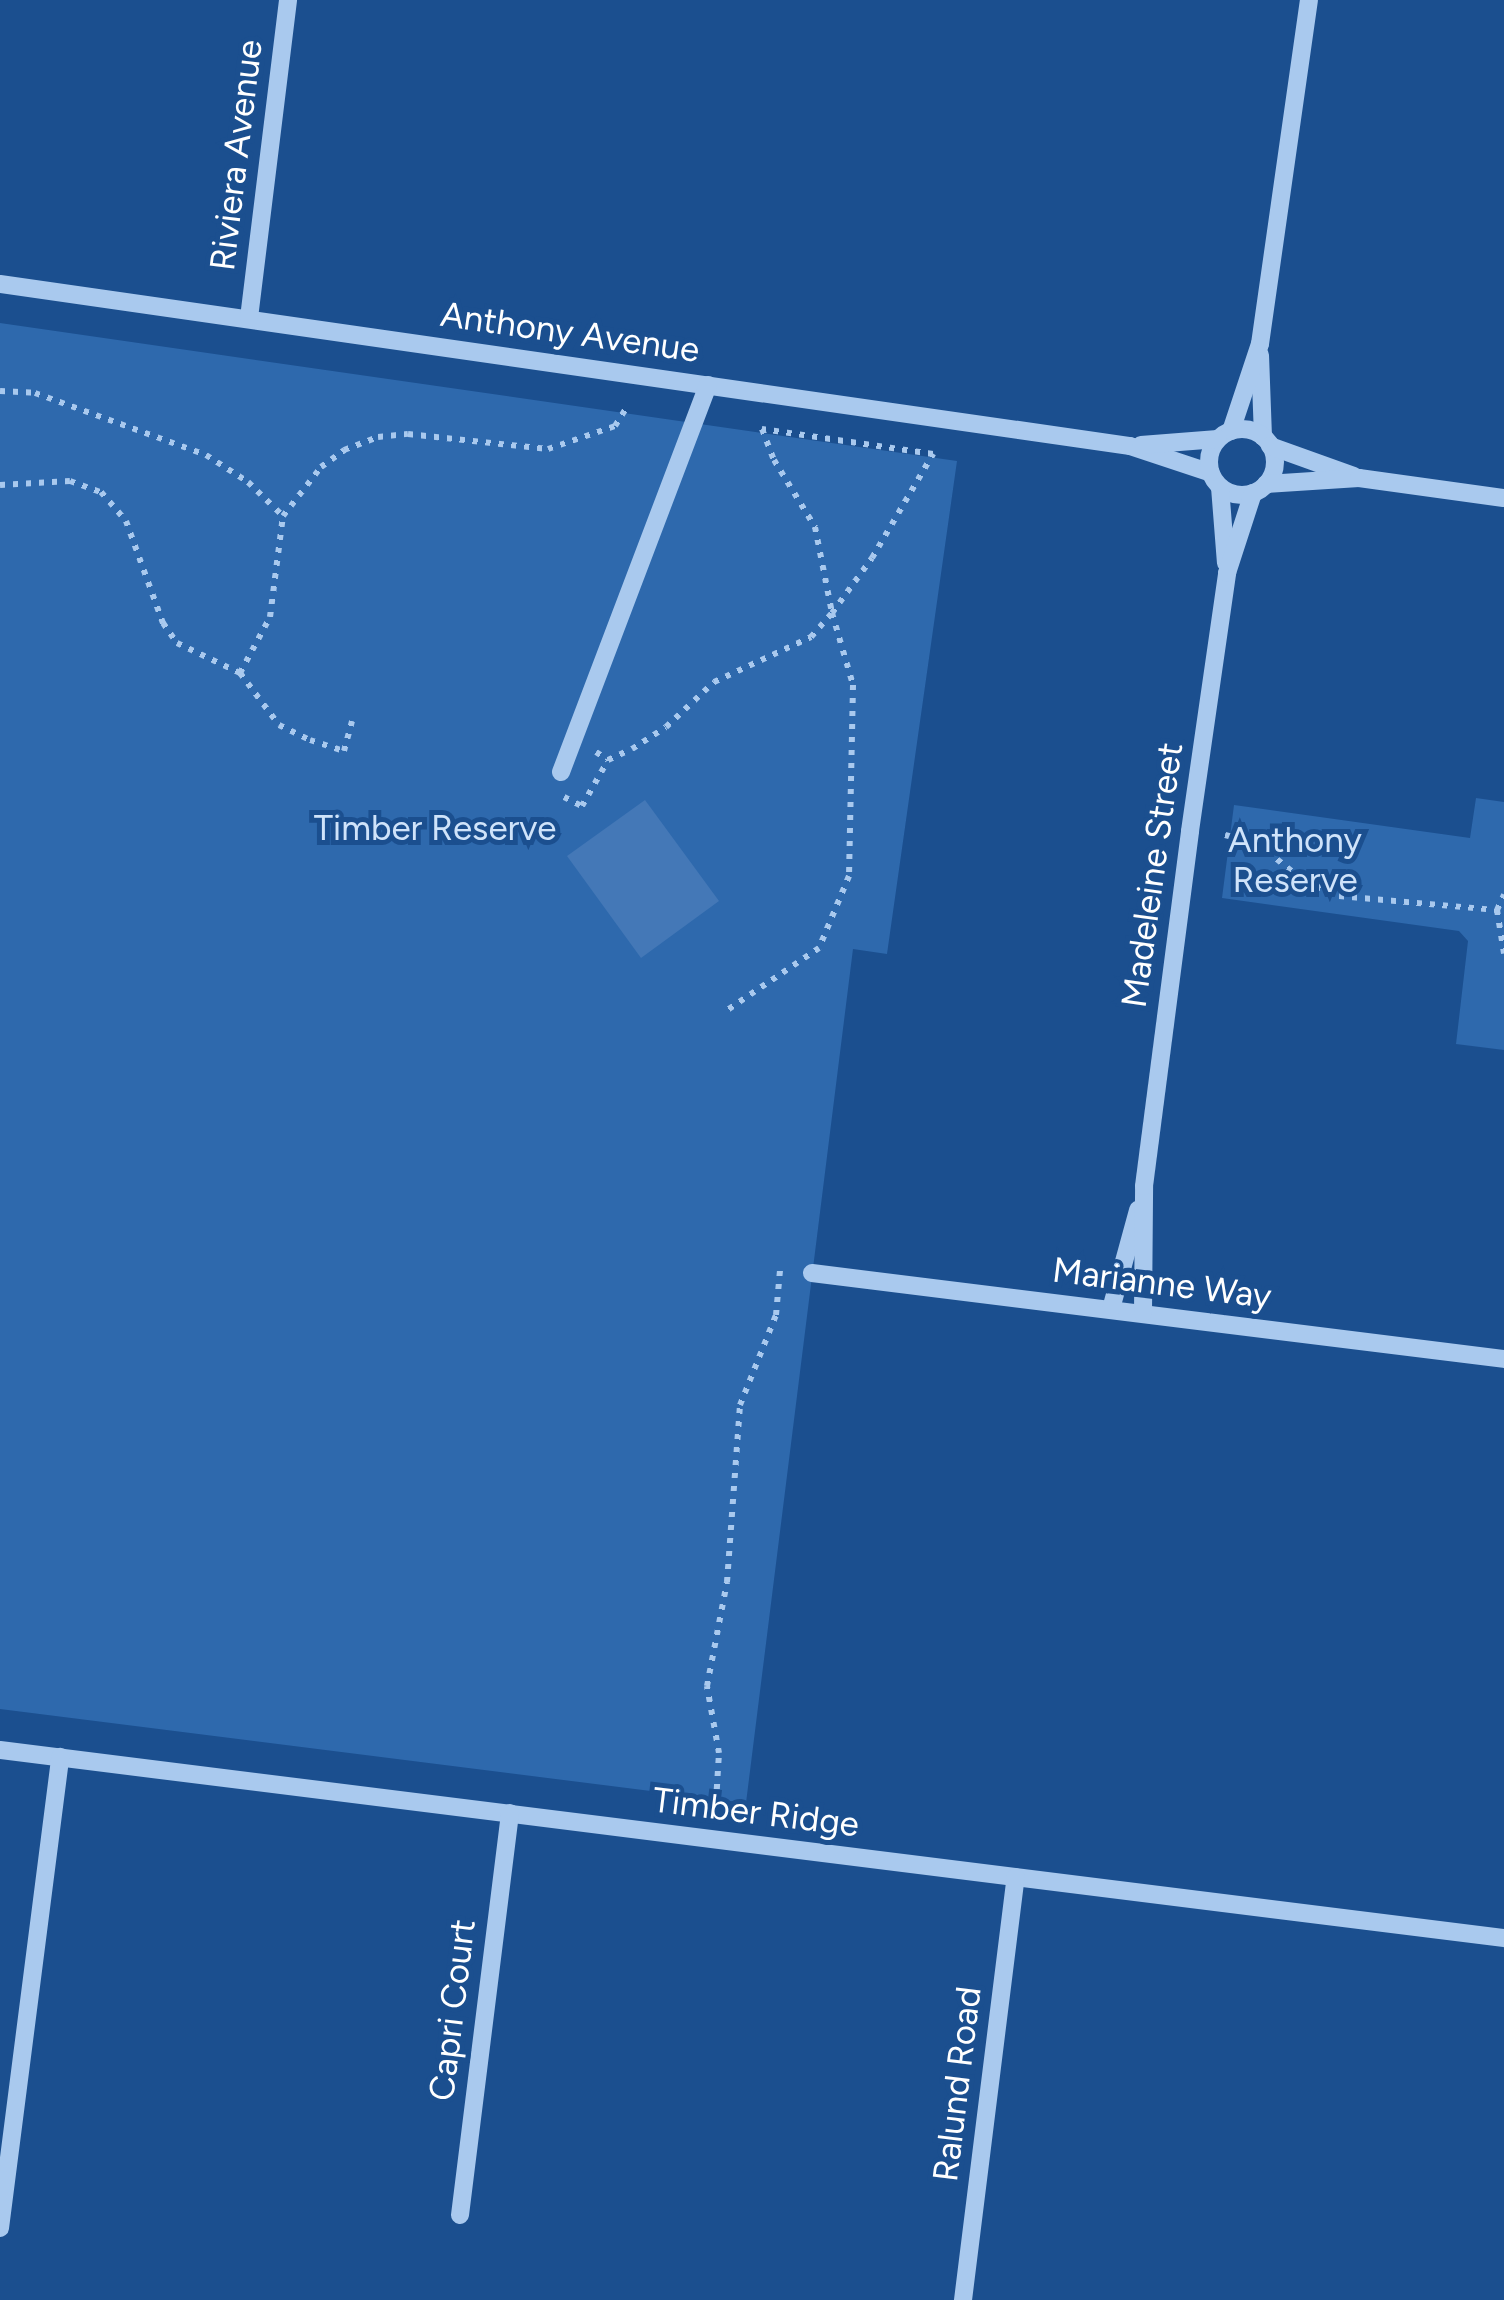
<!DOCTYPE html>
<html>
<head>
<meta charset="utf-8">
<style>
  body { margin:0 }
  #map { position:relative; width:1504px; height:2300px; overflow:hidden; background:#1b4f8f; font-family:Figtree,sans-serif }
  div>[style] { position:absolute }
  .green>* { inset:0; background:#2e69ad }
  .building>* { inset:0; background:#4478b7 }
  .path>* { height:6px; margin-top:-3px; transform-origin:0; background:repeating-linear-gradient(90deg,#a9c9ee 0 5px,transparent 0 13px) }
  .minor>* { height:18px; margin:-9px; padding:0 9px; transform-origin:9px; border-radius:9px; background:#a9c9ee }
  .minor>.ring { margin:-9px; padding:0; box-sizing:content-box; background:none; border:18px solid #a9c9ee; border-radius:50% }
  span { translate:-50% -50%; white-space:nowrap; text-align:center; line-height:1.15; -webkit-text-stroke:10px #1b4f8f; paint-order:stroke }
  .street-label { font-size:35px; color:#fff }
  .park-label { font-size:35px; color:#cfe3fa }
</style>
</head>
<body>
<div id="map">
  <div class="green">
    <i style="clip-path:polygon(0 323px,957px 461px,887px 954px,853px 949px,746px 1803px,0 1709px)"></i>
    <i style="clip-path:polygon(1476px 798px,1504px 802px,1504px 1050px,1456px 1044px,1468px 941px,1459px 931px,1222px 898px,1234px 805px,1470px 838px)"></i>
  </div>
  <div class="building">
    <i style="clip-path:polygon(645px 800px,719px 901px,641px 958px,567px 856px)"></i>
  </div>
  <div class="path">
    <i style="left:0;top:391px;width:35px;rotate:3deg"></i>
    <i style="left:35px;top:393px;width:182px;rotate:19.9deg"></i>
    <i style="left:206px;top:455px;width:50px;rotate:32.7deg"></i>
    <i style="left:248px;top:482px;width:49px;rotate:44.2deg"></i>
    <i style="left:0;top:485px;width:70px;rotate:-3.3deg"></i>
    <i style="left:70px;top:481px;width:33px;rotate:20deg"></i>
    <i style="left:101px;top:492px;width:38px;rotate:49deg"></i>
    <i style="left:126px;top:521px;width:109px;rotate:70.1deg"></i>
    <i style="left:163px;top:623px;width:24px;rotate:55deg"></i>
    <i style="left:177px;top:643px;width:70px;rotate:25.5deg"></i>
    <i style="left:240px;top:673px;width:65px;rotate:53.1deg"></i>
    <i style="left:279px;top:725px;width:34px;rotate:26deg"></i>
    <i style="left:310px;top:740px;width:36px;rotate:18deg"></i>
    <i style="left:344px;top:751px;width:31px;rotate:-75deg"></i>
    <i style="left:240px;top:673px;width:64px;rotate:-61.8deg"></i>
    <i style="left:270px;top:617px;width:102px;rotate:-82.7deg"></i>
    <i style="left:283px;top:516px;width:62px;rotate:-52.2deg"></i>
    <i style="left:321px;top:467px;width:29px;rotate:-36deg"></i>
    <i style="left:344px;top:450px;width:36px;rotate:-21deg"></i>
    <i style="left:378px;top:437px;width:30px;rotate:-6deg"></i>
    <i style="left:408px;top:434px;width:141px;rotate:6.1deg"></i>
    <i style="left:548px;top:449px;width:71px;rotate:-18.9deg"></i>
    <i style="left:615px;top:426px;width:19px;rotate:-58deg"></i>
    <i style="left:596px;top:752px;width:14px;rotate:34deg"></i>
    <i style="left:608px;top:760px;width:26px;rotate:-25deg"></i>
    <i style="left:632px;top:749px;width:40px;rotate:-32.9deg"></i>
    <i style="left:666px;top:727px;width:66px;rotate:-43.2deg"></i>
    <i style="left:714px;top:682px;width:107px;rotate:-24.9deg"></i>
    <i style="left:811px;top:637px;width:32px;rotate:-49deg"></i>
    <i style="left:832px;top:613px;width:68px;rotate:-54deg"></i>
    <i style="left:872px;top:558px;width:121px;rotate:-59.6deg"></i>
    <i style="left:933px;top:454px;width:173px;rotate:-171.7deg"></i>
    <i style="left:762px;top:429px;width:33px;rotate:69deg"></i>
    <i style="left:774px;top:460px;width:79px;rotate:58.5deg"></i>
    <i style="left:815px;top:527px;width:88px;rotate:78.8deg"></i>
    <i style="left:832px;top:613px;width:75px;rotate:73.7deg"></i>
    <i style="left:853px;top:685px;width:191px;rotate:91.2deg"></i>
    <i style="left:849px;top:876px;width:78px;rotate:112.6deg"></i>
    <i style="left:819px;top:948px;width:112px;rotate:145.9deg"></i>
    <i style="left:564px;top:797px;width:20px;rotate:27deg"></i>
    <i style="left:582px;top:806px;width:53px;rotate:-60.5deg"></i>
    <i style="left:1225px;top:835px;width:33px;rotate:14deg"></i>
    <i style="left:1257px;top:843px;width:60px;rotate:39deg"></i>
    <i style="left:1304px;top:881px;width:38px;rotate:23deg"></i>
    <i style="left:1339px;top:896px;width:159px;rotate:5.1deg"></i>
    <i style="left:1497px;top:910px;width:44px;rotate:80.8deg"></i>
    <i style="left:1497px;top:910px;width:17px;rotate:-65deg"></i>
    <i style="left:716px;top:1802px;width:49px;rotate:-86.5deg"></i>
    <i style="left:719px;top:1753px;width:68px;rotate:-100.2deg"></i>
    <i style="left:707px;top:1686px;width:106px;rotate:-79.1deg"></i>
    <i style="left:727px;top:1582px;width:177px;rotate:-85.8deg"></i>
    <i style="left:740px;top:1405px;width:97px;rotate:-68.2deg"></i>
    <i style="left:776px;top:1315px;width:45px;rotate:-84.9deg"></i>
  </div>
  <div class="minor">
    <i style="left:0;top:284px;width:1142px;rotate:8.16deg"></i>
    <i style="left:1130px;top:446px;width:85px;rotate:18.4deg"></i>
    <i style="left:249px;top:318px;width:320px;rotate:-83deg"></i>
    <i style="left:1260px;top:355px;width:82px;rotate:87.9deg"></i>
    <i class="ring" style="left:1209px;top:429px;width:48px;height:48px"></i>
    <i style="left:1231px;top:431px;width:92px;rotate:-71.6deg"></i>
    <i style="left:1260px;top:344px;width:347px;rotate:-81.9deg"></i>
    <i style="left:1141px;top:445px;width:77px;rotate:-4.5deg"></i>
    <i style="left:1270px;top:446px;width:89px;rotate:19.7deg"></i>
    <i style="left:1266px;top:484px;width:93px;rotate:-3.7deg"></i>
    <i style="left:1359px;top:478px;width:146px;rotate:7.9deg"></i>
    <i style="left:1220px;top:487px;width:76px;rotate:85.5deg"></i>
    <i style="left:561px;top:772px;width:414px;rotate:-69.2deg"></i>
    <i style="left:812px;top:1273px;width:697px;rotate:7.08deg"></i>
    <i style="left:1111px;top:1309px;width:103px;rotate:-74.7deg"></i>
    <i style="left:1143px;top:1313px;width:127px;rotate:-89.5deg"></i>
    <i style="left:1144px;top:1186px;width:358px;rotate:-82.6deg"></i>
    <i style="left:1190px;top:831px;width:261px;rotate:-81.8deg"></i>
    <i style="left:1227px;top:573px;width:84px;rotate:-72deg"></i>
    <i style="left:0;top:1750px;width:1516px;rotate:7.13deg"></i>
    <i style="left:460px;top:2215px;width:405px;rotate:-82.9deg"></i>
    <i style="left:0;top:2228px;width:475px;rotate:-82.7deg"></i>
    <i style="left:963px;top:2300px;width:426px;rotate:-82.9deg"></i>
  </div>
  <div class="street-label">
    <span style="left:236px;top:155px;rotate:-83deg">Riviera Avenue</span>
    <span style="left:570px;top:332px;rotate:8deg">Anthony Avenue</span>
    <span style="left:1152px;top:875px;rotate:-82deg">Madeleine Street</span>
    <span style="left:1162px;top:1283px;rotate:7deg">Marianne Way</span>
    <span style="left:756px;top:1812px;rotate:7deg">Timber Ridge</span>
    <span style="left:452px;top:2010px;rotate:-83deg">Capri Court</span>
    <span style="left:957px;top:2084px;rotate:-83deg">Ralund Road</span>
  </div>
  <div class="park-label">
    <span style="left:435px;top:828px">Timber Reserve</span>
    <span style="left:1295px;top:860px">Anthony<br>Reserve</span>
  </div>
</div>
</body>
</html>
